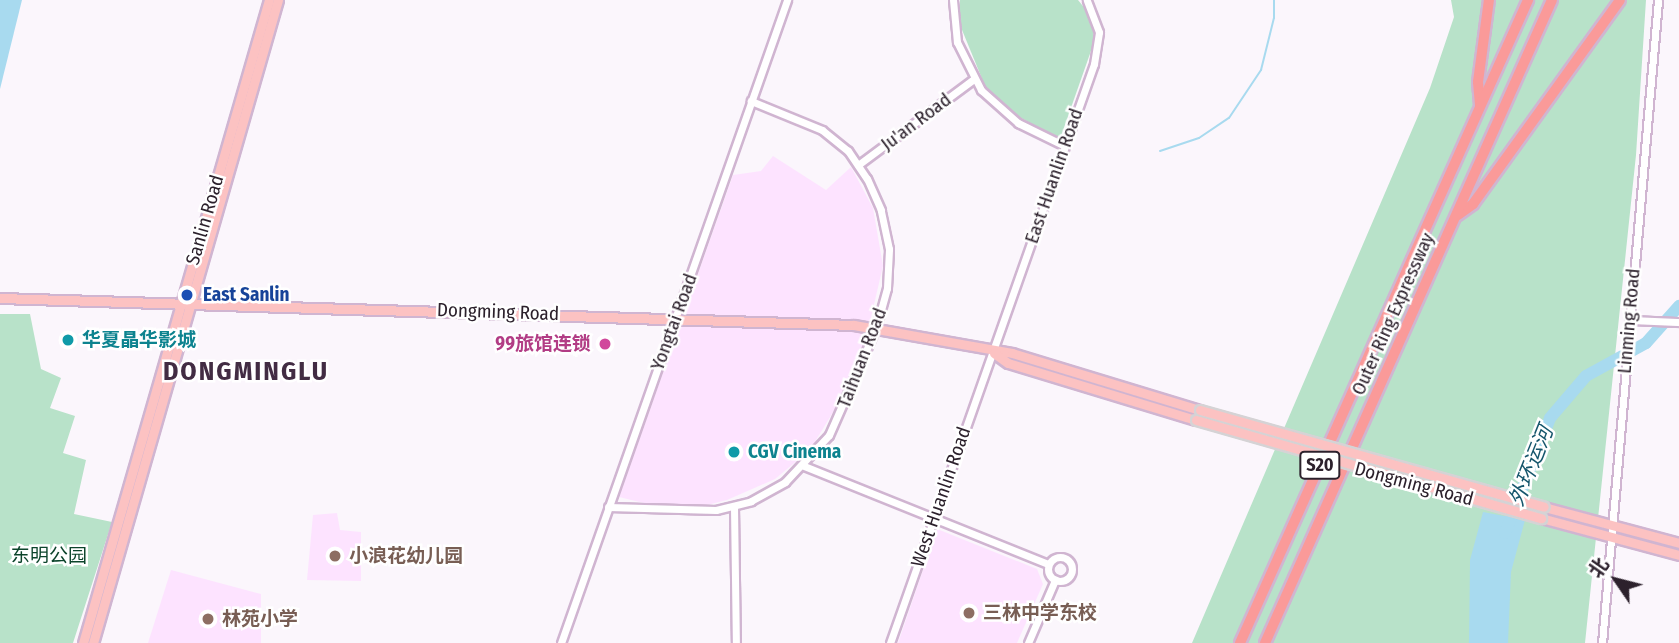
<!DOCTYPE html>
<html>
<head>
<meta charset="utf-8">
<style>
  body { margin:0 }
  #map { position:relative; width:1679px; height:643px; overflow:hidden; background:#fbf6fc; font-family:"Fira Sans Condensed","Noto Sans SC",sans-serif }
  div>[style] { position:absolute }
  .built>* { inset:0; background:#fde3ff }
  .green>* { inset:0; background:#b8e2c9 }
  .water>* { inset:0; background:#a8daef }
  .stream>* { height:2px; margin:-1px; padding:0 1px; transform-origin:1px; border-radius:1px; background:#a8daef }
  .river>* { height:12px; margin:-6px; padding:0 6px; transform-origin:6px; border-radius:6px; background:#a8daef }
  .roads { filter:drop-shadow(2px 0 #d0b5d1) drop-shadow(-2px 0 #d0b5d1) drop-shadow(0 2px #d0b5d1) drop-shadow(0 -2px #d0b5d1) }
  .minor>* { height:7px; margin:-3.5px; padding:0 3.5px; transform-origin:3.5px; border-radius:3.5px; background:#fff }
  .minor>.ring { margin:-3.5px; padding:0; box-sizing:content-box; background:none; border:7px solid #fff; border-radius:50% }
  .major>* { height:9px; margin:-4.5px; padding:0 4.5px; transform-origin:4.5px; border-radius:4.5px; background:#fcc2c2 }
  .highway>* { height:10px; margin:-5px; padding:0 5px; transform-origin:5px; border-radius:5px; background:#fa9a99 }
  .bridges { filter:drop-shadow(2px 0 #d5d3d5) drop-shadow(-2px 0 #d5d3d5) drop-shadow(0 2px #d5d3d5) drop-shadow(0 -2px #d5d3d5) }
  .major-bridge>* { height:9px; margin:-4.5px; padding:0 4.5px; transform-origin:4.5px; border-radius:4.5px; background:#fcc2c2 }
  .dots>* { width:19px; height:19px; translate:-50% -50%; box-sizing:border-box; border:4px solid #fff; border-radius:50% }
  span { translate:-50% -50%; white-space:nowrap; text-align:center; line-height:1.15; -webkit-text-stroke:5px #fff; paint-order:stroke }
  .shield-label span { padding:2px 5px; background:#fff; border:2px solid; border-radius:5px; -webkit-text-stroke-width:0 }
  .shield-label { font-size:18px; color:#2c212c; font-weight:700 }
  .street-label { font-size:19px; color:#2c212c }
  .transit-label { font-size:19px; color:#164399; font-weight:700 }
  .left { translate:0 -50%; text-align:left }
  .culture-label { font-size:19px; color:#0d838f; font-weight:700 }
  .hotel-label { font-size:19px; color:#b23c85; font-weight:700 }
  .right { translate:-100% -50%; text-align:right }
  .park-label { font-size:19px; color:#0c442b }
  .education-label { font-size:19px; color:#785e54; font-weight:700 }
  .water-label { font-size:21px; color:#16566c; font-style:italic }
  .district-label { font-size:26px; color:#422c43; font-weight:700; letter-spacing:2px }
  .north { position:absolute; left:1581px; top:545px; width:70px; height:70px; -webkit-text-stroke:5px #fff; paint-order:stroke; rotate:305deg; font-size:19px; font-weight:700; line-height:28px; text-align:center; color:#2c212c }
  .north::after { content:''; display:block; margin:auto; width:24px; height:32px; background:#2c212c; clip-path:polygon(50% 0,100% 100%,50% 72%,0 100%) }
</style>
</head>
<body>
<div id="map">
  <div class="built">
    <i style="clip-path:polygon(773px 156px,826px 190px,851px 167px,873px 208px,883px 266px,865px 343px,838px 404px,810px 450px,775px 479px,727px 500px,699px 507px,656px 506px,619px 497px,733px 175px,761px 171px)"></i>
    <i style="clip-path:polygon(337px 513px,340px 530px,361px 532px,361px 581px,307px 580px,313px 515px)"></i>
    <i style="clip-path:polygon(937px 529px,1037px 569px,1043px 584px,1017px 643px,898px 643px)"></i>
    <i style="clip-path:polygon(171px 570px,261px 594px,261px 643px,148px 643px)"></i>
  </div>
  <div class="green">
    <i style="clip-path:polygon(960px 0,1078px 0,1087px 11px,1094px 31px,1092px 48px,1060px 139px,1010px 112px,985px 86px,960px 25px)"></i>
    <i style="clip-path:polygon(1451px 0,1646px 0,1636px 155px,1585px 643px,1192px 643px,1430px 88px,1454px 17px)"></i>
    <i style="clip-path:polygon(0 314px,30px 314px,41px 369px,61px 378px,50px 408px,75px 416px,63px 453px,86px 460px,74px 514px,112px 522px,73px 643px,0 643px)"></i>
  </div>
  <div class="water">
    <i style="clip-path:polygon(0 0,22px 0,0 89px)"></i>
    <i style="clip-path:polygon(1483px 512px,1525px 520px,1511px 572px,1508px 643px,1469px 643px,1470px 560px)"></i>
  </div>
  <div class="stream">
    <i style="left:1160px;top:151px;width:41px;rotate:-18.4deg"></i>
    <i style="left:1199px;top:138px;width:36px;rotate:-34deg"></i>
    <i style="left:1229px;top:118px;width:58px;rotate:-56.3deg"></i>
    <i style="left:1261px;top:70px;width:54px;rotate:-76deg"></i>
    <i style="left:1274px;top:18px;width:18px;rotate:-90deg"></i>
  </div>
  <div class="river">
    <i style="left:1505px;top:533px;width:123px;rotate:-68.6deg"></i>
    <i style="left:1550px;top:418px;width:55px;rotate:-49.4deg"></i>
    <i style="left:1586px;top:376px;width:68px;rotate:-28.8deg"></i>
    <i style="left:1646px;top:343px;width:50px;rotate:-48.3deg"></i>
  </div>
  <div class="roads">
    <div class="minor">
      <i style="left:953px;top:0;width:42px;rotate:84.6deg"></i>
      <i style="left:957px;top:42px;width:54px;rotate:63.4deg"></i>
      <i style="left:981px;top:90px;width:50px;rotate:41.7deg"></i>
      <i style="left:1018px;top:123px;width:52px;rotate:26.1deg"></i>
      <i style="left:858px;top:165px;width:144px;rotate:-36.6deg"></i>
      <i style="left:1629px;top:320px;width:50px;rotate:2.3deg"></i>
      <i style="left:804px;top:466px;width:263px;rotate:21.9deg"></i>
      <i style="left:608px;top:507px;width:108px;rotate:1.6deg"></i>
      <i style="left:716px;top:510px;width:36px;rotate:-14deg"></i>
      <i style="left:751px;top:501px;width:39px;rotate:-29deg"></i>
      <i style="left:785px;top:482px;width:64px;rotate:-46.9deg"></i>
      <i style="left:829px;top:435px;width:117px;rotate:-66.3deg"></i>
      <i style="left:876px;top:328px;width:41px;rotate:-74.6deg"></i>
      <i style="left:887px;top:288px;width:39px;rotate:-87deg"></i>
      <i style="left:889px;top:249px;width:40px;rotate:-102deg"></i>
      <i style="left:881px;top:210px;width:34px;rotate:-114deg"></i>
      <i style="left:867px;top:179px;width:34px;rotate:-124deg"></i>
      <i style="left:848px;top:151px;width:33px;rotate:-141deg"></i>
      <i style="left:822px;top:130px;width:77px;rotate:-157.8deg"></i>
      <i style="left:734px;top:507px;width:136px;rotate:89.2deg"></i>
      <i class="ring" style="left:1048px;top:557px;width:17px;height:17px"></i>
      <i style="left:561px;top:643px;width:682px;rotate:-70.63deg"></i>
      <i style="left:890px;top:643px;width:614px;rotate:-70.59deg"></i>
      <i style="left:1094px;top:64px;width:32px;rotate:-81deg"></i>
      <i style="left:1099px;top:32px;width:34px;rotate:-111deg"></i>
      <i style="left:1028px;top:643px;width:69px;rotate:-66.8deg"></i>
      <i style="left:1602px;top:643px;width:645px;rotate:-85.02deg"></i>
    </div>
    <div class="major">
      <i style="left:0;top:298px;width:854px;rotate:1.81deg"></i>
      <i style="left:854px;top:325px;width:160px;rotate:10deg"></i>
      <i style="left:1012px;top:353px;width:196px;rotate:16.9deg"></i>
      <i style="left:994px;top:353px;width:17px;rotate:36deg"></i>
      <i style="left:1008px;top:363px;width:196px;rotate:16.9deg"></i>
      <i style="left:1544px;top:507px;width:140px;rotate:14.9deg"></i>
      <i style="left:1541px;top:518px;width:143px;rotate:15deg"></i>
      <i style="left:83px;top:643px;width:669px;rotate:-73.87deg"></i>
      <i style="left:93px;top:643px;width:669px;rotate:-73.95deg"></i>
    </div>
    <div class="highway">
      <i style="left:1480px;top:105px;width:23px;rotate:-95deg"></i>
      <i style="left:1478px;top:82px;width:83px;rotate:-82.4deg"></i>
      <i style="left:1458px;top:215px;width:19px;rotate:-36deg"></i>
      <i style="left:1473px;top:204px;width:251px;rotate:-54.2deg"></i>
      <i style="left:1240px;top:643px;width:705px;rotate:-65.87deg"></i>
      <i style="left:1265px;top:643px;width:704px;rotate:-65.95deg"></i>
    </div>
  </div>
  <div class="bridges">
    <div class="major-bridge">
      <i style="left:1200px;top:410px;width:357px;rotate:15.7deg"></i>
      <i style="left:1196px;top:420px;width:359px;rotate:15.9deg"></i>
    </div>
  </div>
  <div class="dots">
    <i style="left:187px;top:295px;background:#1a4fb4"></i>
    <i style="left:68px;top:340px;background:#0f9aa8"></i>
    <i style="left:605px;top:344px;background:#d1479c"></i>
    <i style="left:734px;top:452px;background:#0f9aa8"></i>
    <i style="left:335px;top:556px;background:#8d6e63"></i>
    <i style="left:969px;top:613px;background:#8d6e63"></i>
    <i style="left:208px;top:619px;background:#8d6e63"></i>
  </div>
  <div class="shield-label">
    <span style="left:1320px;top:465px">S20</span>
  </div>
  <div class="street-label">
    <span style="left:916px;top:122px;rotate:-37deg">Ju'an Road</span>
    <span style="left:1054px;top:176px;rotate:-71deg">East Huanlin Road</span>
    <span style="left:205px;top:220px;rotate:-74deg">Sanlin Road</span>
    <span style="left:498px;top:312px;rotate:2deg">Dongming Road</span>
    <span style="left:1393px;top:314px;rotate:-66deg">Outer Ring Expressway</span>
    <span style="left:1629px;top:321px;rotate:-85deg">Linming Road</span>
    <span style="left:674px;top:322px;rotate:-70deg">Yongtai Road</span>
    <span style="left:862px;top:358px;rotate:-69deg">Taihuan Road</span>
    <span style="left:1414px;top:484px;rotate:15deg">Dongming Road</span>
    <span style="left:941px;top:497px;rotate:-71deg">West Huanlin Road</span>
  </div>
  <div class="transit-label">
    <span class="left" style="left:203px;top:295px">East Sanlin</span>
  </div>
  <div class="culture-label">
    <span class="left" style="left:82px;top:340px">华夏晶华影城</span>
    <span class="left" style="left:748px;top:452px">CGV Cinema</span>
  </div>
  <div class="hotel-label">
    <span class="right" style="left:591px;top:344px">99旅馆连锁</span>
  </div>
  <div class="park-label">
    <span style="left:49px;top:556px">东明公园</span>
  </div>
  <div class="education-label">
    <span class="left" style="left:349px;top:556px">小浪花幼儿园</span>
    <span class="left" style="left:983px;top:613px">三林中学东校</span>
    <span class="left" style="left:222px;top:619px">林苑小学</span>
  </div>
  <div class="water-label">
    <span style="left:1531px;top:466px;rotate:-68deg">外环运河</span>
  </div>
  <div class="district-label">
    <span style="left:246px;top:372px">DONGMINGLU</span>
  </div>
  <div class="north">北</div>
</div>
</body>
</html>
